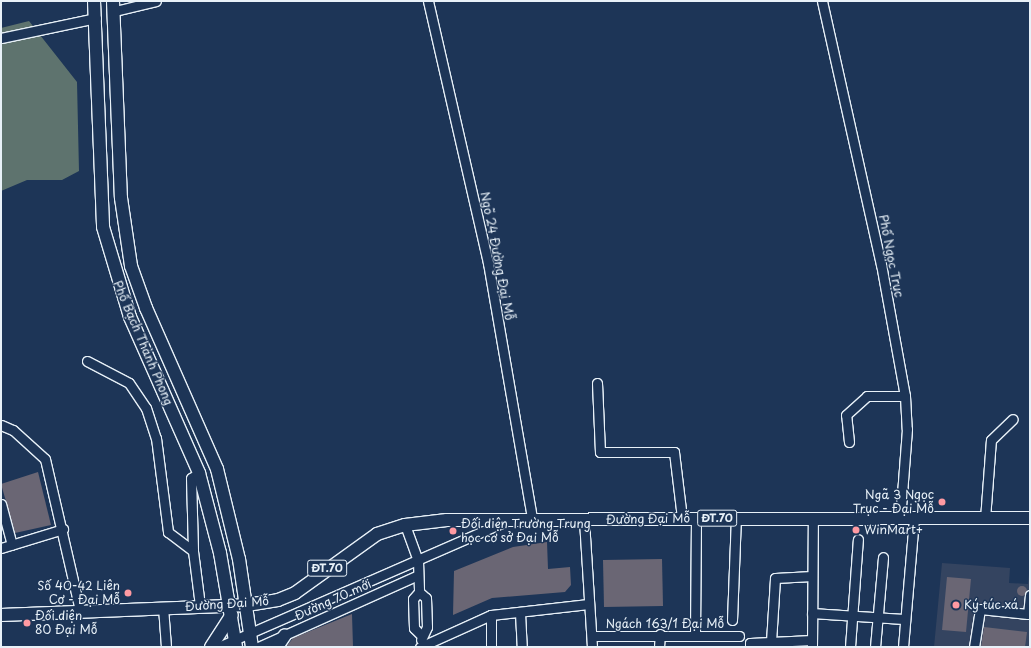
<!DOCTYPE html>
<html>
<head>
<meta charset="utf-8">
<style>
  body { margin:0 }
  #map { position:relative; width:1031px; height:648px; overflow:hidden; background:#1d3557; font-family:"Playpen Sans",sans-serif }
  div>[style] { position:absolute }
  .built>* { inset:0; background:#344460 }
  .green>* { inset:0; background:#5e736e }
  .building>* { inset:0; background:#6a6674 }
  .round { border-radius:50% }
  .roads { filter:drop-shadow(1px 0 #e8f1f8) drop-shadow(-1px 0 #e8f1f8) drop-shadow(0 1px #e8f1f8) drop-shadow(0 -1px #e8f1f8) }
  .minor>* { height:9px; margin:-4.5px; padding:0 4.5px; transform-origin:4.5px; border-radius:4.5px; background:#1d3557 }
  .major>* { height:12px; margin:-6px; padding:0 6px; transform-origin:6px; border-radius:6px; background:#1d3557 }
  .dots>* { width:11px; height:11px; translate:-50% -50%; box-sizing:border-box; border:2px solid #1d3557; border-radius:50% }
  span { translate:-50% -50%; white-space:nowrap; text-align:center; line-height:1.15; -webkit-text-stroke:3px #1d3557; paint-order:stroke }
  .shield-label span { padding:1px 3px; background:#1d3557; border:1px solid; border-radius:3px; -webkit-text-stroke-width:0 }
  .shield-label { font-size:11px; color:#e8f1f8; font-weight:700 }
  .street-label { font-size:12px; color:#e8f1f8 }
  .poi-label { font-size:12px; color:#e8f1f8 }
  .right { translate:-100% -50%; text-align:right }
  .left { translate:0 -50%; text-align:left }
  .frame { position:absolute; inset:0; border:2px solid #e8f1f8; pointer-events:none }
</style>
</head>
<body>
<div id="map">
  <div class="built">
    <i style="clip-path:polygon(942px 563px,1010px 568px,1009px 583px,1028px 584px,1030px 563px,1030px 647px,934px 647px)"></i>
  </div>
  <div class="green">
    <i style="clip-path:polygon(29px 21px,77px 82px,79px 171px,62px 180px,27px 180px,1px 191px,1px 28px)"></i>
  </div>
  <div class="building">
    <i style="clip-path:polygon(38px 472px,51px 525px,15px 533px,1px 484px)"></i>
    <i style="clip-path:polygon(547px 542px,548px 569px,570px 567px,571px 585px,565px 592px,492px 598px,453px 615px,454px 571px,513px 547px)"></i>
    <i style="clip-path:polygon(662px 559px,663px 606px,604px 607px,603px 560px)"></i>
    <i style="clip-path:polygon(947px 577px,971px 579px,966px 632px,942px 630px)"></i>
    <i class="round" style="left:1017px;top:586px;width:10px;height:10px"></i>
    <i style="clip-path:polygon(352px 614px,353px 647px,286px 647px,293px 638px)"></i>
    <i style="clip-path:polygon(984px 627px,1027px 632px,1025px 647px,981px 647px)"></i>
  </div>
  <div class="roads">
    <div class="minor">
      <i style="left:428px;top:1px;width:269px;rotate:77.1deg"></i>
      <i style="left:488px;top:263px;width:259px;rotate:80.2deg"></i>
      <i style="left:822px;top:1px;width:270px;rotate:77.4deg"></i>
      <i style="left:881px;top:264px;width:134px;rotate:79.7deg"></i>
      <i style="left:905px;top:396px;width:33px;rotate:87deg"></i>
      <i style="left:907px;top:429px;width:90px;rotate:94.4deg"></i>
      <i style="left:115px;top:11px;width:42px;rotate:-13.7deg"></i>
      <i style="left:1px;top:38px;width:97px;rotate:-11.9deg"></i>
      <i style="left:87px;top:361px;width:47px;rotate:27.6deg"></i>
      <i style="left:129px;top:383px;width:30px;rotate:56deg"></i>
      <i style="left:146px;top:408px;width:32px;rotate:72deg"></i>
      <i style="left:156px;top:438px;width:95px;rotate:82.7deg"></i>
      <i style="left:168px;top:532px;width:31px;rotate:37deg"></i>
      <i style="left:597px;top:383px;width:69px;rotate:87.5deg"></i>
      <i style="left:600px;top:452px;width:74px"></i>
      <i style="left:674px;top:452px;width:66px;rotate:83.1deg"></i>
      <i style="left:1px;top:425px;width:13px;rotate:23deg"></i>
      <i style="left:13px;top:430px;width:43px;rotate:42.2deg"></i>
      <i style="left:45px;top:459px;width:156px;rotate:77deg"></i>
      <i style="left:849px;top:442px;width:27px;rotate:-96deg"></i>
      <i style="left:846px;top:415px;width:28px;rotate:-42deg"></i>
      <i style="left:867px;top:396px;width:38px"></i>
      <i style="left:199px;top:473px;width:9px;rotate:148deg"></i>
      <i style="left:191px;top:478px;width:73px;rotate:88.4deg"></i>
      <i style="left:193px;top:551px;width:55px;rotate:82.7deg"></i>
      <i style="left:1px;top:504px;width:42px;rotate:75deg"></i>
      <i style="left:985px;top:519px;width:79px;rotate:-85.7deg"></i>
      <i style="left:991px;top:440px;width:30px;rotate:-44deg"></i>
      <i style="left:584px;top:520px;width:127px;rotate:86.4deg"></i>
      <i style="left:405px;top:525px;width:38px;rotate:70deg"></i>
      <i style="left:418px;top:561px;width:31px;rotate:88deg"></i>
      <i style="left:419px;top:592px;width:9px;rotate:131deg"></i>
      <i style="left:413px;top:599px;width:29px;rotate:88deg"></i>
      <i style="left:414px;top:628px;width:10px;rotate:45deg"></i>
      <i style="left:1px;top:548px;width:65px;rotate:-17deg"></i>
      <i style="left:419px;top:592px;width:9px;rotate:41deg"></i>
      <i style="left:426px;top:598px;width:29px;rotate:88deg"></i>
      <i style="left:427px;top:627px;width:14px;rotate:115deg"></i>
      <i style="left:163px;top:607px;width:40px;rotate:85.7deg"></i>
      <i style="left:520px;top:613px;width:34px;rotate:87deg"></i>
      <i style="left:812px;top:613px;width:91px;rotate:3.8deg"></i>
      <i style="left:732px;top:620px;width:102px;rotate:-87.8deg"></i>
      <i style="left:695px;top:634px;width:116px;rotate:-89.5deg"></i>
      <i style="left:592px;top:636px;width:147px"></i>
      <i style="left:771px;top:642px;width:64px;rotate:-86.4deg"></i>
      <i style="left:775px;top:578px;width:37px;rotate:-3deg"></i>
      <i style="left:218px;top:647px;width:315px;rotate:-23.6deg"></i>
      <i style="left:258px;top:647px;width:175px;rotate:-24.2deg"></i>
      <i style="left:420px;top:647px;width:78px;rotate:-24.3deg"></i>
      <i style="left:491px;top:615px;width:98px;rotate:-6.5deg"></i>
      <i style="left:491px;top:647px;width:32px;rotate:-90deg"></i>
      <i style="left:659px;top:647px;width:13px;rotate:-86deg"></i>
      <i style="left:750px;top:647px;width:4px;rotate:-90deg"></i>
      <i style="left:750px;top:643px;width:62px;rotate:-2.8deg"></i>
      <i style="left:812px;top:647px;width:129px;rotate:-89.6deg"></i>
      <i style="left:850px;top:647px;width:108px;rotate:-85.8deg"></i>
      <i style="left:875px;top:647px;width:90px;rotate:-84.9deg"></i>
      <i style="left:903px;top:647px;width:128px;rotate:-85.1deg"></i>
      <i style="left:974px;top:647px;width:38px;rotate:-81deg"></i>
      <i style="left:980px;top:609px;width:48px;rotate:5.9deg"></i>
      <i style="left:1028px;top:614px;width:19px;rotate:-84deg"></i>
    </div>
    <div class="major">
      <i style="left:94px;top:1px;width:226px;rotate:87.7deg"></i>
      <i style="left:103px;top:227px;width:94px;rotate:73.3deg"></i>
      <i style="left:130px;top:317px;width:171px;rotate:66.1deg"></i>
      <i style="left:199px;top:473px;width:83px;rotate:75.3deg"></i>
      <i style="left:220px;top:553px;width:95px;rotate:80.3deg"></i>
      <i style="left:113px;top:1px;width:197px;rotate:87.7deg"></i>
      <i style="left:121px;top:198px;width:69px;rotate:81.6deg"></i>
      <i style="left:131px;top:266px;width:45px;rotate:70.3deg"></i>
      <i style="left:146px;top:308px;width:176px;rotate:66.2deg"></i>
      <i style="left:217px;top:469px;width:93px;rotate:76.3deg"></i>
      <i style="left:239px;top:559px;width:89px;rotate:81.6deg"></i>
      <i style="left:1px;top:615px;width:246px;rotate:-2.3deg"></i>
      <i style="left:247px;top:605px;width:31px;rotate:-9deg"></i>
      <i style="left:278px;top:600px;width:18px;rotate:-22deg"></i>
      <i style="left:295px;top:593px;width:101px;rotate:-35.7deg"></i>
      <i style="left:377px;top:534px;width:29px;rotate:-18deg"></i>
      <i style="left:405px;top:525px;width:42px;rotate:-6.8deg"></i>
      <i style="left:447px;top:520px;width:583px;rotate:-0.2deg"></i>
      <i style="left:211px;top:647px;width:38px;rotate:-57deg"></i>
      <i style="left:277px;top:647px;width:14px;rotate:-56deg"></i>
    </div>
  </div>
  <div class="dots">
    <i style="left:942px;top:502px;background:#ff9aa2"></i>
    <i style="left:856px;top:530px;background:#ff9aa2"></i>
    <i style="left:453px;top:531px;background:#ff9aa2"></i>
    <i style="left:128px;top:593px;background:#ff9aa2"></i>
    <i style="left:956px;top:605px;background:#ff9aa2"></i>
    <i style="left:27px;top:623px;background:#ff9aa2"></i>
  </div>
  <div class="shield-label">
    <span style="left:717px;top:518px">ĐT.70</span>
    <span style="left:327px;top:568px">ĐT.70</span>
  </div>
  <div class="street-label">
    <span style="left:497px;top:256px;rotate:79deg">Ngõ 24 Đường Đại Mỗ</span>
    <span style="left:891px;top:256px;rotate:79deg">Phố Ngọc Trục</span>
    <span style="left:143px;top:343px;rotate:67deg">Phố Bạch Thành Phong</span>
    <span style="left:648px;top:519px;rotate:-1deg">Đường Đại Mỗ</span>
    <span style="left:333px;top:600px;rotate:-24deg">Đường 70 mới</span>
    <span style="left:227px;top:604px;rotate:-4deg">Đường Đại Mỗ</span>
    <span style="left:665px;top:624px">Ngách 163/1 Đại Mỗ</span>
  </div>
  <div class="poi-label">
    <span class="right" style="left:934px;top:502px">Ngã 3 Ngọc<br>Trục - Đại Mỗ</span>
    <span class="left" style="left:461px;top:531px">Đối diện Trường Trung<br>học cơ sở Đại Mỗ</span>
    <span class="left" style="left:864px;top:530px">WinMart+</span>
    <span class="right" style="left:120px;top:593px">Số 40-42 Liên<br>Cơ - Đại Mỗ</span>
    <span class="left" style="left:964px;top:605px">Ký túc xá</span>
    <span class="left" style="left:35px;top:623px">Đối diện<br>80 Đại Mỗ</span>
  </div>
  <div class="frame"></div>
</div>
</body>
</html>
